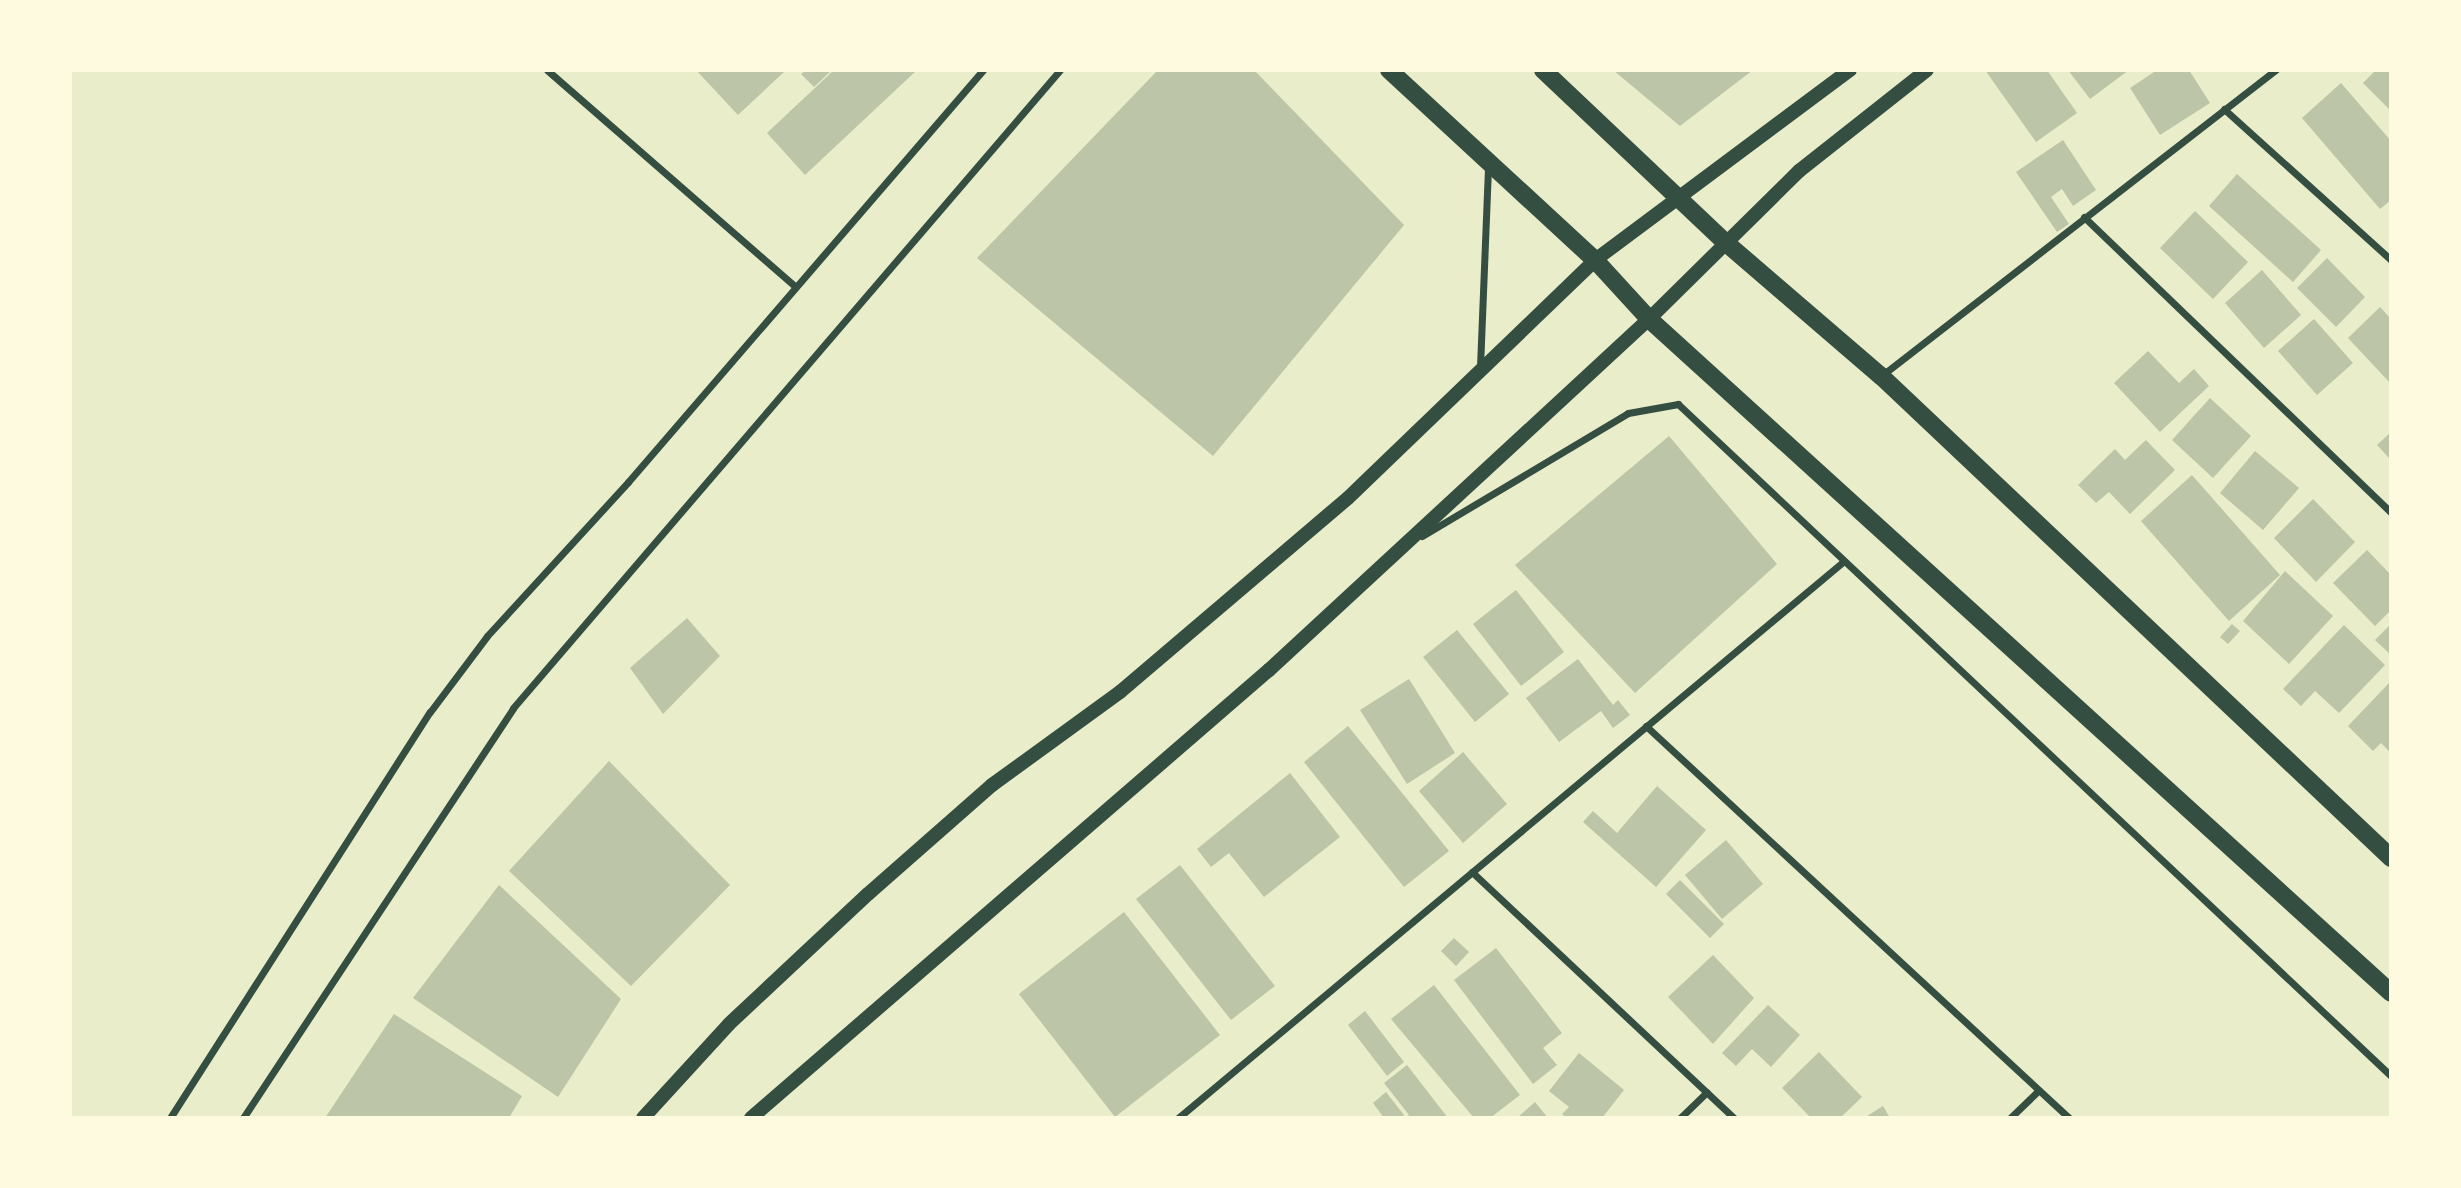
<!DOCTYPE html>
<html>
<head>
<meta charset="utf-8">
<style>
  body { margin:0 }
  #map { position:relative; width:2461px; height:1188px; overflow:hidden; background:#e9edc9; font-family:Manrope,sans-serif }
  div>[style] { position:absolute }
  .building>* { inset:0; background:#bcc5a7 }
  .minor>* { height:7px; margin:-3.5px; padding:0 3.5px; transform-origin:3.5px; border-radius:3.5px; background:#344e41 }
  .secondary>* { height:14px; margin:-7px; padding:0 7px; transform-origin:7px; border-radius:7px; background:#344e41 }
  .primary>* { height:18px; margin:-9px; padding:0 9px; transform-origin:9px; border-radius:9px; background:#344e41 }
  span { translate:-50% -50%; white-space:nowrap; text-align:center; line-height:1.15; -webkit-text-stroke:7px #fefae0; paint-order:stroke }
  .frame { position:absolute; inset:0; border:72px solid #fefae0; pointer-events:none }
</style>
</head>
<body>
<div id="map">
  <div class="building">
    <i style="clip-path:polygon(696px 70px,786px 70px,738px 115px)"></i>
    <i style="clip-path:polygon(806px 70px,832px 70px,814px 87px,801px 74px)"></i>
    <i style="clip-path:polygon(834px 70px,917px 70px,805px 175px,767px 133px)"></i>
    <i style="clip-path:polygon(1158px 70px,1254px 70px,1404px 225px,1213px 456px,977px 258px)"></i>
    <i style="clip-path:polygon(1613px 70px,1753px 70px,1680px 126px)"></i>
    <i style="clip-path:polygon(1985px 70px,2047px 70px,2077px 113px,2036px 142px)"></i>
    <i style="clip-path:polygon(2068px 70px,2129px 70px,2090px 99px)"></i>
    <i style="clip-path:polygon(2157px 70px,2189px 70px,2210px 103px,2160px 135px,2130px 88px)"></i>
    <i style="clip-path:polygon(2376px 70px,2391px 70px,2391px 111px,2363px 83px)"></i>
    <i style="clip-path:polygon(2341px 83px,2391px 141px,2391px 200px,2380px 209px,2302px 118px)"></i>
    <i style="clip-path:polygon(2063px 140px,2096px 190px,2073px 206px,2062px 189px,2051px 197px,2069px 224px,2057px 232px,2016px 172px)"></i>
    <i style="clip-path:polygon(2237px 174px,2321px 250px,2293px 282px,2209px 206px)"></i>
    <i style="clip-path:polygon(2195px 211px,2248px 262px,2213px 299px,2160px 248px)"></i>
    <i style="clip-path:polygon(2327px 258px,2365px 297px,2336px 327px,2297px 288px)"></i>
    <i style="clip-path:polygon(2262px 270px,2301px 315px,2264px 348px,2225px 303px)"></i>
    <i style="clip-path:polygon(2380px 307px,2391px 319px,2391px 384px,2348px 338px)"></i>
    <i style="clip-path:polygon(2314px 319px,2353px 363px,2317px 395px,2278px 351px)"></i>
    <i style="clip-path:polygon(2148px 351px,2179px 383px,2194px 369px,2209px 386px,2160px 432px,2114px 383px)"></i>
    <i style="clip-path:polygon(2210px 398px,2251px 436px,2213px 478px,2172px 440px)"></i>
    <i style="clip-path:polygon(2391px 432px,2391px 460px,2377px 445px)"></i>
    <i style="clip-path:polygon(1669px 436px,1777px 564px,1635px 693px,1515px 565px)"></i>
    <i style="clip-path:polygon(2146px 440px,2175px 470px,2130px 514px,2109px 492px,2096px 503px,2078px 485px,2115px 449px,2125px 460px)"></i>
    <i style="clip-path:polygon(2255px 451px,2299px 488px,2263px 530px,2220px 493px)"></i>
    <i style="clip-path:polygon(2192px 475px,2280px 575px,2229px 621px,2141px 521px)"></i>
    <i style="clip-path:polygon(2313px 499px,2355px 542px,2316px 582px,2274px 538px)"></i>
    <i style="clip-path:polygon(2367px 550px,2391px 575px,2391px 610px,2375px 626px,2333px 583px)"></i>
    <i style="clip-path:polygon(2285px 571px,2333px 616px,2289px 664px,2243px 621px)"></i>
    <i style="clip-path:polygon(1516px 590px,1564px 652px,1521px 686px,1473px 624px)"></i>
    <i style="clip-path:polygon(687px 618px,720px 656px,663px 714px,630px 668px)"></i>
    <i style="clip-path:polygon(2232px 624px,2240px 631px,2228px 644px,2220px 637px)"></i>
    <i style="clip-path:polygon(2391px 624px,2391px 655px,2375px 640px)"></i>
    <i style="clip-path:polygon(2344px 625px,2385px 665px,2339px 713px,2315px 691px,2301px 706px,2283px 689px)"></i>
    <i style="clip-path:polygon(1457px 630px,1509px 694px,1475px 722px,1423px 657px)"></i>
    <i style="clip-path:polygon(1578px 659px,1613px 705px,1618px 700px,1630px 715px,1613px 728px,1601px 711px,1559px 742px,1526px 698px)"></i>
    <i style="clip-path:polygon(1409px 679px,1455px 753px,1407px 784px,1360px 710px)"></i>
    <i style="clip-path:polygon(2391px 681px,2391px 753px,2381px 743px,2373px 751px,2348px 726px)"></i>
    <i style="clip-path:polygon(1348px 726px,1449px 851px,1404px 887px,1304px 762px)"></i>
    <i style="clip-path:polygon(1463px 752px,1507px 804px,1463px 843px,1419px 791px)"></i>
    <i style="clip-path:polygon(609px 761px,730px 885px,631px 986px,509px 871px)"></i>
    <i style="clip-path:polygon(1290px 773px,1340px 837px,1264px 897px,1229px 853px,1211px 867px,1197px 849px)"></i>
    <i style="clip-path:polygon(1657px 786px,1706px 830px,1656px 887px,1583px 822px,1593px 811px,1617px 833px)"></i>
    <i style="clip-path:polygon(1726px 840px,1763px 884px,1722px 919px,1685px 875px)"></i>
    <i style="clip-path:polygon(1180px 865px,1275px 986px,1231px 1020px,1136px 899px)"></i>
    <i style="clip-path:polygon(1680px 880px,1724px 924px,1710px 938px,1666px 894px)"></i>
    <i style="clip-path:polygon(499px 885px,621px 999px,558px 1097px,413px 998px)"></i>
    <i style="clip-path:polygon(1124px 912px,1220px 1035px,1115px 1117px,1019px 994px)"></i>
    <i style="clip-path:polygon(1454px 938px,1469px 952px,1456px 966px,1441px 951px)"></i>
    <i style="clip-path:polygon(1496px 948px,1562px 1033px,1543px 1048px,1557px 1065px,1533px 1084px,1454px 980px)"></i>
    <i style="clip-path:polygon(1713px 955px,1754px 998px,1713px 1044px,1668px 997px)"></i>
    <i style="clip-path:polygon(1434px 985px,1520px 1095px,1490px 1118px,1474px 1118px,1391px 1019px)"></i>
    <i style="clip-path:polygon(1768px 1005px,1800px 1035px,1771px 1067px,1752px 1049px,1736px 1066px,1722px 1053px)"></i>
    <i style="clip-path:polygon(1365px 1011px,1404px 1062px,1387px 1076px,1348px 1025px)"></i>
    <i style="clip-path:polygon(394px 1014px,522px 1096px,509px 1118px,325px 1118px)"></i>
    <i style="clip-path:polygon(1819px 1052px,1862px 1097px,1840px 1118px,1811px 1118px,1782px 1088px)"></i>
    <i style="clip-path:polygon(1579px 1053px,1624px 1090px,1602px 1118px,1567px 1118px,1562px 1114px,1569px 1107px,1549px 1091px)"></i>
    <i style="clip-path:polygon(1407px 1065px,1448px 1118px,1404px 1118px,1409px 1115px,1384px 1083px)"></i>
    <i style="clip-path:polygon(1386px 1092px,1404px 1115px,1400px 1118px,1384px 1118px,1373px 1103px)"></i>
    <i style="clip-path:polygon(1535px 1102px,1548px 1118px,1517px 1118px)"></i>
    <i style="clip-path:polygon(1883px 1106px,1890px 1118px,1864px 1118px)"></i>
  </div>
  <div class="minor">
    <i style="left:547px;top:70px;width:330px;rotate:41.1deg"></i>
    <i style="left:2224px;top:109px;width:225px;rotate:42.1deg"></i>
    <i style="left:2084px;top:217px;width:426px;rotate:43.9deg"></i>
    <i style="left:1480px;top:367px;width:201px;rotate:-87.7deg"></i>
    <i style="left:1881px;top:376px;width:500px;rotate:-37.8deg"></i>
    <i style="left:1422px;top:536px;width:240px;rotate:-30.8deg"></i>
    <i style="left:1628px;top:413px;width:51px;rotate:-10.2deg"></i>
    <i style="left:1678px;top:404px;width:980px;rotate:43.3deg"></i>
    <i style="left:1646px;top:726px;width:577px;rotate:42.82deg"></i>
    <i style="left:1472px;top:872px;width:359px;rotate:43.2deg"></i>
    <i style="left:170px;top:1118px;width:482px;rotate:-57.4deg"></i>
    <i style="left:430px;top:712px;width:95px;rotate:-53.1deg"></i>
    <i style="left:487px;top:636px;width:209px;rotate:-47.5deg"></i>
    <i style="left:628px;top:482px;width:544px;rotate:-49.25deg"></i>
    <i style="left:243px;top:1118px;width:491px;rotate:-56.6deg"></i>
    <i style="left:513px;top:708px;width:840px;rotate:-49.39deg"></i>
    <i style="left:1178px;top:1118px;width:868px;rotate:-39.91deg"></i>
    <i style="left:1680px;top:1118px;width:37px;rotate:-44deg"></i>
    <i style="left:2010px;top:1118px;width:40px;rotate:-44deg"></i>
  </div>
  <div class="secondary">
    <i style="left:643px;top:1118px;width:127px;rotate:-47.5deg"></i>
    <i style="left:729px;top:1024px;width:190px;rotate:-43.1deg"></i>
    <i style="left:868px;top:894px;width:165px;rotate:-41.3deg"></i>
    <i style="left:992px;top:785px;width:158px;rotate:-36deg"></i>
    <i style="left:1120px;top:692px;width:299px;rotate:-40.4deg"></i>
    <i style="left:1348px;top:498px;width:343px;rotate:-43.9deg"></i>
    <i style="left:1595px;top:260px;width:318px;rotate:-36.7deg"></i>
    <i style="left:751px;top:1118px;width:685px;rotate:-40.86deg"></i>
    <i style="left:1269px;top:670px;width:517px;rotate:-42.73deg"></i>
    <i style="left:1649px;top:319px;width:211px;rotate:-44.6deg"></i>
    <i style="left:1799px;top:171px;width:163px;rotate:-38.3deg"></i>
  </div>
  <div class="primary">
    <i style="left:1389px;top:70px;width:280px;rotate:42.7deg"></i>
    <i style="left:1595px;top:260px;width:80px;rotate:47.5deg"></i>
    <i style="left:1649px;top:319px;width:1002px;rotate:42.25deg"></i>
    <i style="left:1543px;top:70px;width:250px;rotate:43.4deg"></i>
    <i style="left:1725px;top:242px;width:206px;rotate:40.7deg"></i>
    <i style="left:1881px;top:376px;width:702px;rotate:43.38deg"></i>
  </div>
  <div class="frame"></div>
</div>
</body>
</html>
